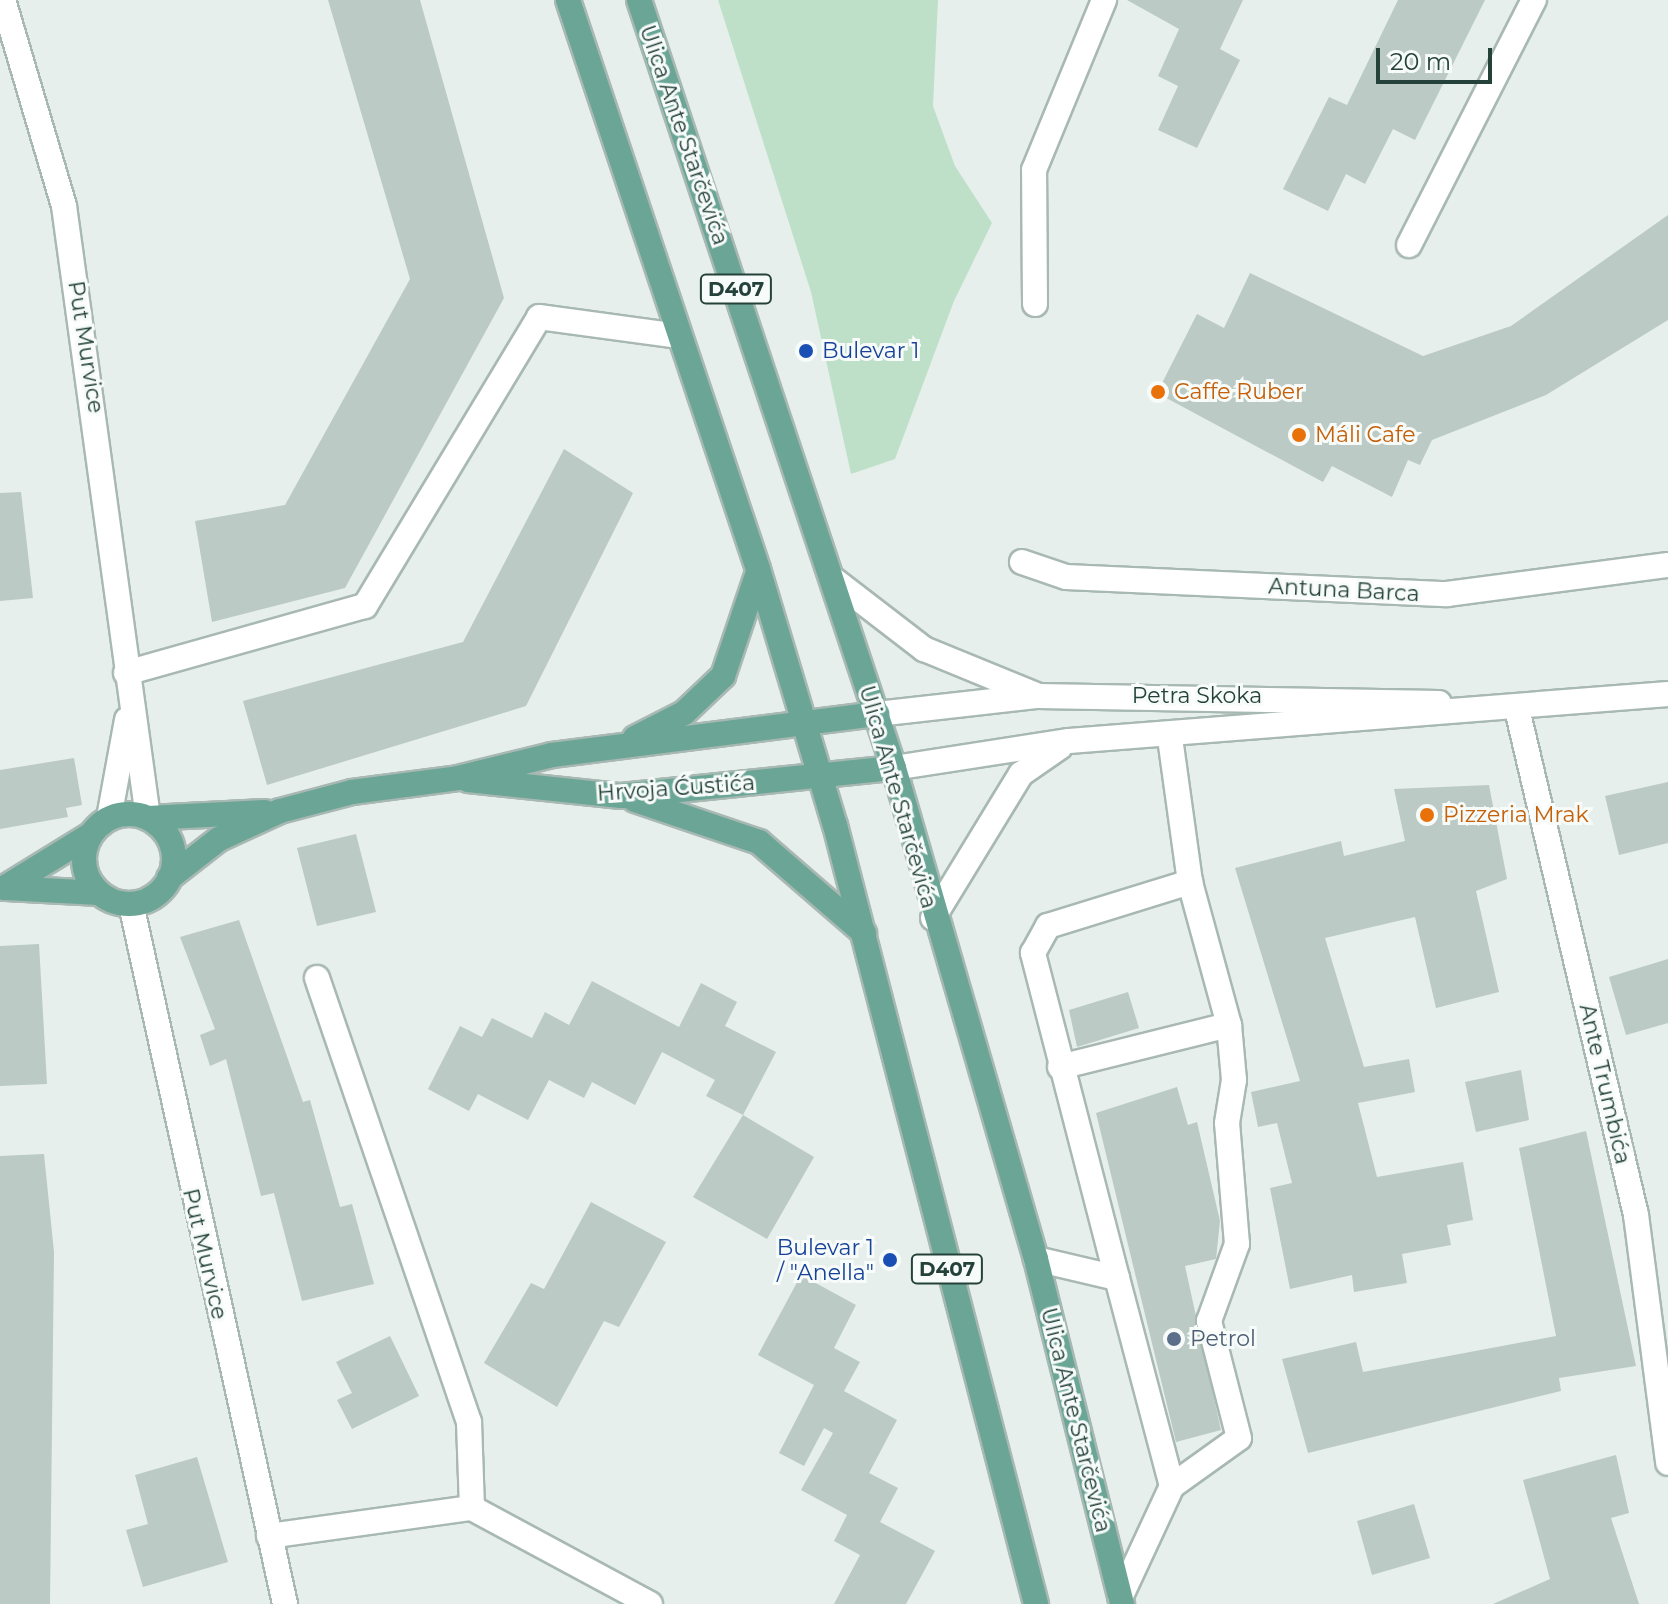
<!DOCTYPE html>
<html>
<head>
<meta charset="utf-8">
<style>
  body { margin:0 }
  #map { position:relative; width:1668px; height:1604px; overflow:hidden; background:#e6efeb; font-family:Montserrat,sans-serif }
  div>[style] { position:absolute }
  .green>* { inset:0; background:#bfe0c8 }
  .building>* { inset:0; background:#bbcac4 }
  .roads { filter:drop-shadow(2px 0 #a8b8b2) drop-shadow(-2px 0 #a8b8b2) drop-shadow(0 2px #a8b8b2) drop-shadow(0 -2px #a8b8b2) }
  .minor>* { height:24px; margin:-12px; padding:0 12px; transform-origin:12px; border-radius:12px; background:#fff }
  .major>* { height:24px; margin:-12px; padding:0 12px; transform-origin:12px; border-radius:12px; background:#6aa596 }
  .major>.ring { margin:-12px; padding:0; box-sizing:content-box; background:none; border:24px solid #6aa596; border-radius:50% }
  .dots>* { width:22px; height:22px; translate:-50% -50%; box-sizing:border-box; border:4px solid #f7fbf9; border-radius:50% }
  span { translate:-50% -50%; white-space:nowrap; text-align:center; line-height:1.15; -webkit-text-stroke:6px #f7fbf9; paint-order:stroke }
  .shield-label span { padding:2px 6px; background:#f7fbf9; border:2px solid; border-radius:6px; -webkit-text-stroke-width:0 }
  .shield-label { font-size:20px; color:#24423a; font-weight:700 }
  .street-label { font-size:22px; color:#24423a }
  .transit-label { font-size:22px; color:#164399 }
  .left { translate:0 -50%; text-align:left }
  .right { translate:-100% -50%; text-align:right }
  .food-label { font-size:22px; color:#c56008 }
  .service-label { font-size:22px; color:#4e5e75 }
  .scale { position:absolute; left:1376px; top:48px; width:116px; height:36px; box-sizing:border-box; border:4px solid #24423a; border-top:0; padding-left:10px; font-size:24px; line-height:28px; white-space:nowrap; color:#24423a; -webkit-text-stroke:6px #f7fbf9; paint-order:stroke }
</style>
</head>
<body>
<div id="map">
  <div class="green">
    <i style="clip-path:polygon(718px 0,938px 0,933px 106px,955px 166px,992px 223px,954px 301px,895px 459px,851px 474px,811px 292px)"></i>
  </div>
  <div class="building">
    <i style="clip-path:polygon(328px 0,420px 0,504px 298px,345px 588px,212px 622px,195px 521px,285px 505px,410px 279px)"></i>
    <i style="clip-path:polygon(1127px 0,1243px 0,1220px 49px,1240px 60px,1197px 148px,1158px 130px,1178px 86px,1158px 76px,1179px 29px)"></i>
    <i style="clip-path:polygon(1398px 0,1485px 0,1415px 140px,1393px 129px,1365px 184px,1346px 174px,1328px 211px,1283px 189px,1329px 97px,1347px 105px)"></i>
    <i style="clip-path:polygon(1668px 215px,1668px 320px,1546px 395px,1432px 440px,1420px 465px,1408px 460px,1392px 497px,1332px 466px,1323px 482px,1157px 393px,1197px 314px,1224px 328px,1250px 273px,1423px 356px,1511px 326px)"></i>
    <i style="clip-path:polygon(564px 449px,633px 493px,526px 706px,267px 785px,243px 701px,463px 642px)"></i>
    <i style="clip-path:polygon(21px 492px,33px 598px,0 601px,0 493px)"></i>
    <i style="clip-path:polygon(74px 758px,82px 805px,66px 808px,68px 817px,0 829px,0 770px)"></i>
    <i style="clip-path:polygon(1668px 782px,1668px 843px,1619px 855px,1605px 796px)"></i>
    <i style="clip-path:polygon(1489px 785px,1507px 879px,1476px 891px,1499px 992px,1436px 1008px,1415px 917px,1325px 938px,1364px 1067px,1409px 1059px,1415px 1092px,1358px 1103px,1377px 1177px,1463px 1162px,1473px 1220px,1447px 1225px,1451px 1245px,1402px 1254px,1407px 1283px,1354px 1292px,1352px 1275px,1290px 1289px,1270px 1188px,1292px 1183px,1277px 1123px,1258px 1127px,1251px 1092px,1300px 1081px,1235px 868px,1341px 841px,1344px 856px,1405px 841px,1394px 789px)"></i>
    <i style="clip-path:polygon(356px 834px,376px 912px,317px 926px,297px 848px)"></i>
    <i style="clip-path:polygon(239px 920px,303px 1102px,310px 1100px,340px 1207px,352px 1204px,374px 1284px,302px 1301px,274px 1193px,261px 1196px,226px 1059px,210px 1066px,200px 1035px,215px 1029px,180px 937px)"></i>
    <i style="clip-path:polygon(39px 944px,47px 1084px,0 1086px,0 946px)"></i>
    <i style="clip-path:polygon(1668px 959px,1668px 1023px,1626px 1035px,1609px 977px)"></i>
    <i style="clip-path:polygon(592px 981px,679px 1027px,701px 983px,737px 1002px,725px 1026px,776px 1052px,743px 1115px,706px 1096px,715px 1080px,662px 1052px,635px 1105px,592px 1082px,584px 1098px,549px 1080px,528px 1120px,478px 1094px,469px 1111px,428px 1089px,460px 1026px,482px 1037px,492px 1018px,532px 1038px,545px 1012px,569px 1025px)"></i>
    <i style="clip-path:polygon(1128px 992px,1139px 1028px,1077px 1047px,1069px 1010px)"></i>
    <i style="clip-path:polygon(1521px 1070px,1529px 1120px,1476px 1132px,1465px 1082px)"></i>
    <i style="clip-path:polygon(1177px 1087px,1188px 1125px,1197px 1122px,1220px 1221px,1216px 1259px,1185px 1266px,1221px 1430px,1176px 1442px,1096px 1113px)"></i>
    <i style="clip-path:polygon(743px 1115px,814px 1157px,767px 1239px,693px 1197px)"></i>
    <i style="clip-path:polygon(1586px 1131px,1636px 1366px,1559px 1378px,1561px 1391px,1308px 1453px,1282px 1359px,1356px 1342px,1363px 1372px,1556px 1336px,1519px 1148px)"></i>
    <i style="clip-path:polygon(44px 1154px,54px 1252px,50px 1604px,0 1604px,0 1156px)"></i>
    <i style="clip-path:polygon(591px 1202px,666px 1242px,619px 1327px,604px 1321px,557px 1407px,484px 1363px,531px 1283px,544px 1289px)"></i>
    <i style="clip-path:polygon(801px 1275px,856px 1305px,834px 1348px,860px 1362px,844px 1391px,897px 1420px,869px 1473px,898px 1488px,880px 1522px,935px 1551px,906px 1604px,834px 1604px,860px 1555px,834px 1541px,847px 1515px,801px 1490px,833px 1433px,824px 1428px,804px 1466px,779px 1453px,814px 1385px,758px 1355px)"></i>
    <i style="clip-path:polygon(390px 1336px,419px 1396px,352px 1429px,337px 1400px,352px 1393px,336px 1362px)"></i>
    <i style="clip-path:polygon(1616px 1455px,1629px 1513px,1611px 1518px,1639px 1604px,1493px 1604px,1550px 1579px,1523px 1480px)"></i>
    <i style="clip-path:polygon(197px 1457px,228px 1562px,143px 1587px,126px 1530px,148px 1524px,135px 1475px)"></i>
    <i style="clip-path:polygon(1414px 1504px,1430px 1558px,1372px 1575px,1357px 1521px)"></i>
  </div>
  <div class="roads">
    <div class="minor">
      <i style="left:3px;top:0;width:215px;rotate:73.5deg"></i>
      <i style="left:64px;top:206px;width:618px;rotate:82.18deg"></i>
      <i style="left:1409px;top:245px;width:275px;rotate:-63deg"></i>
      <i style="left:1035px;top:304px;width:134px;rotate:-90.4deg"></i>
      <i style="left:1034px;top:170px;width:184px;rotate:-67.6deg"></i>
      <i style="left:1022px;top:562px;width:46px;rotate:18.8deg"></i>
      <i style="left:1066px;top:577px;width:381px;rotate:2.6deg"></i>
      <i style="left:1447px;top:594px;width:223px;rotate:-7.5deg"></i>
      <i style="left:833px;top:579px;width:115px;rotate:37.6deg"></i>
      <i style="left:924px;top:649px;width:121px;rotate:22.3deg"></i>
      <i style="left:126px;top:673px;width:248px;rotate:-15.7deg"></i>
      <i style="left:365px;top:606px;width:337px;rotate:-58.9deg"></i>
      <i style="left:539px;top:317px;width:142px;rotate:7.7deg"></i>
      <i style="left:1517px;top:709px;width:520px;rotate:76.77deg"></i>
      <i style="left:1636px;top:1215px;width:250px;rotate:82.6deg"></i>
      <i style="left:877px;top:714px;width:162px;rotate:-6.4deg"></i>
      <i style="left:1038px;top:696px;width:401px;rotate:1deg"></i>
      <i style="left:894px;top:768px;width:177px;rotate:-8.8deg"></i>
      <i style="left:1069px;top:741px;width:601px;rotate:-4.49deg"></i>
      <i style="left:109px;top:818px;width:100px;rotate:-79.6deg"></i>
      <i style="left:131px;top:904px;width:717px;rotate:77.59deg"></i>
      <i style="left:933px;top:918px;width:169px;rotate:-58.6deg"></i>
      <i style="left:1021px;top:774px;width:47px;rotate:-34.7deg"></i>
      <i style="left:317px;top:978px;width:469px;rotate:71.1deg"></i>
      <i style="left:469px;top:1422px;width:86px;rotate:88deg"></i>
      <i style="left:1060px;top:1067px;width:174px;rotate:-14deg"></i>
      <i style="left:1229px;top:1025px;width:148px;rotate:-105.3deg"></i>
      <i style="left:1036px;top:1259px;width:83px;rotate:13.2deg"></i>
      <i style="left:1117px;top:1278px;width:215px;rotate:75.2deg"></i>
      <i style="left:1172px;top:1486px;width:123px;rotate:114.9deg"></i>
      <i style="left:1117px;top:1278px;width:336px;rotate:-104.5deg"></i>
      <i style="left:1033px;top:953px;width:31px;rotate:-61deg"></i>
      <i style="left:1048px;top:926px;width:149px;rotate:-17.2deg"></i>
      <i style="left:1190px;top:882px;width:146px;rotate:-97.9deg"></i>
      <i style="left:1172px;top:1486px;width:82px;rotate:-35.6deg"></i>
      <i style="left:1239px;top:1438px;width:121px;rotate:-104.4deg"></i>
      <i style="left:1209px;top:1321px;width:82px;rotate:-70deg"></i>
      <i style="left:1237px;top:1244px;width:121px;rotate:-94.7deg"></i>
      <i style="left:1227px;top:1123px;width:44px;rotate:-80.8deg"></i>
      <i style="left:1234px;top:1080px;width:55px;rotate:-95.2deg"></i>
      <i style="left:269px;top:1536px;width:205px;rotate:-7.9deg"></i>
      <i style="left:472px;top:1508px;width:202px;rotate:28.3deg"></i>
    </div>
    <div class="major">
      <i style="left:568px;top:0;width:600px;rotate:71.53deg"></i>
      <i style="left:758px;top:569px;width:267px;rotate:73.3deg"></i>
      <i style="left:835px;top:825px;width:805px;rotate:75.53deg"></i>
      <i style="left:639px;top:0;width:809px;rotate:71.63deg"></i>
      <i style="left:894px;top:768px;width:511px;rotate:73.87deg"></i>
      <i style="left:1036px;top:1259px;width:356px;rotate:76deg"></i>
      <i style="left:635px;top:738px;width:55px;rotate:-27deg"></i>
      <i style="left:684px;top:713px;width:54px;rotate:-43.5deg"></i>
      <i style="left:723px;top:676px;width:110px;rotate:-71.4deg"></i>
      <i style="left:468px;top:780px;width:154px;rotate:6deg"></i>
      <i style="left:621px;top:796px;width:274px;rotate:-5.9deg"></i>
      <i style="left:635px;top:800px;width:131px;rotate:18.7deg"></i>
      <i style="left:759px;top:842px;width:139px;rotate:40.9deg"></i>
      <i class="ring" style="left:84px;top:814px;width:66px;height:66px"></i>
      <i style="left:148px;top:818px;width:117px;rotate:-2.9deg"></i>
      <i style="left:169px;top:878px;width:63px;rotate:-38deg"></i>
      <i style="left:219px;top:839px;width:67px;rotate:-24.7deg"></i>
      <i style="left:280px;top:811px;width:74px;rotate:-14.8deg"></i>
      <i style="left:352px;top:792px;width:107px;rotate:-7.5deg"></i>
      <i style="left:458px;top:778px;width:97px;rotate:-13.7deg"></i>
      <i style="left:552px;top:755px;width:328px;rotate:-7.2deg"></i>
      <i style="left:4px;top:888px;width:101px;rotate:-31.6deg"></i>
      <i style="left:6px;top:888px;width:93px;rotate:3.1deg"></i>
    </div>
  </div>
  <div class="dots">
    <i style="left:806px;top:351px;background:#1a4fb4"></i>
    <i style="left:1158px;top:392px;background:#e8710a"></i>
    <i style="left:1299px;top:435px;background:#e8710a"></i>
    <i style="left:1427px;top:815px;background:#e8710a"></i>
    <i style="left:890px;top:1260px;background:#1a4fb4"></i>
    <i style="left:1174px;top:1339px;background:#5c6f8a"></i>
  </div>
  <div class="shield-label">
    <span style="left:736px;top:289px">D407</span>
    <span style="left:947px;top:1269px">D407</span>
  </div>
  <div class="street-label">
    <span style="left:684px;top:135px;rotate:71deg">Ulica Ante Starčevića</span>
    <span style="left:86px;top:347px;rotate:81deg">Put Murvice</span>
    <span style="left:1344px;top:590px;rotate:3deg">Antuna Barca</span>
    <span style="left:1197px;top:696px">Petra Skoka</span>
    <span style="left:676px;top:788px;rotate:-4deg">Hrvoja Ćustića</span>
    <span style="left:898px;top:797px;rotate:74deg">Ulica Ante Starčevića</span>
    <span style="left:1605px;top:1084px;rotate:77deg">Ante Trumbića</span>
    <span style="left:205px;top:1254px;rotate:77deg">Put Murvice</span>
    <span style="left:1076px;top:1420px;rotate:76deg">Ulica Ante Starčevića</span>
  </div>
  <div class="transit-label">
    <span class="left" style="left:822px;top:351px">Bulevar 1</span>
    <span class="right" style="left:874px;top:1260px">Bulevar 1<br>/ "Anella"</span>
  </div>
  <div class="food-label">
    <span class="left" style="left:1174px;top:392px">Caffe Ruber</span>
    <span class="left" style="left:1315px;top:435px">Máli Cafe</span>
    <span class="left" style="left:1443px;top:815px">Pizzeria Mrak</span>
  </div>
  <div class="service-label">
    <span class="left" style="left:1190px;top:1339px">Petrol</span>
  </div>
  <div class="scale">20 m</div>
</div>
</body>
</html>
